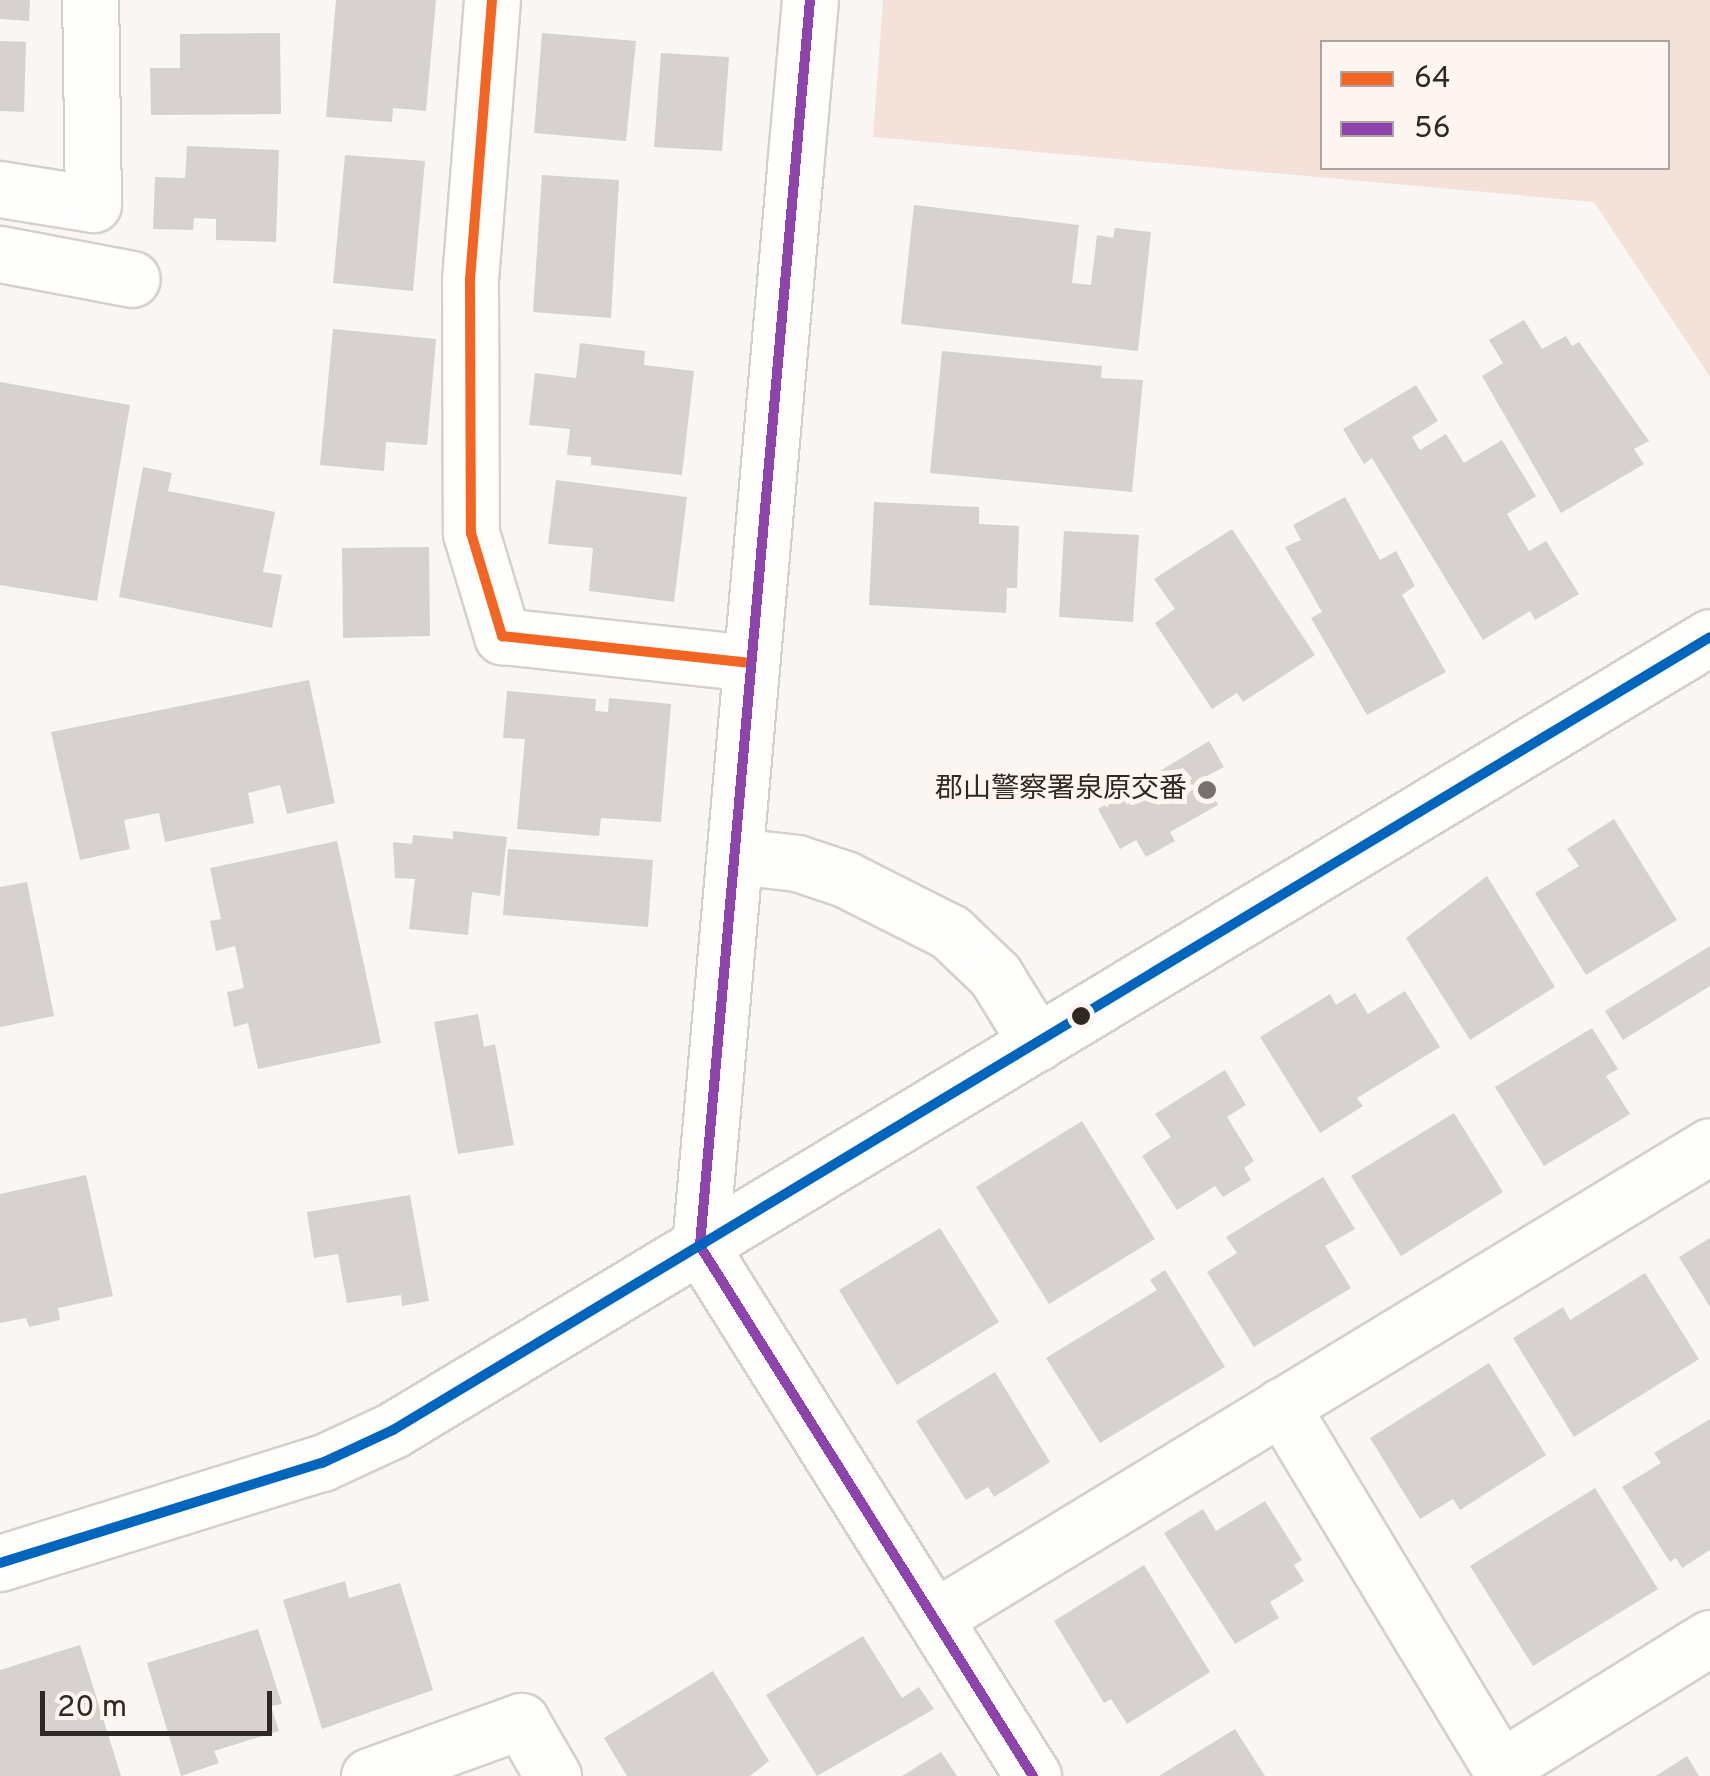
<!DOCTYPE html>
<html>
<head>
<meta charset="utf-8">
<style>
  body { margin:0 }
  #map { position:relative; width:1710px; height:1776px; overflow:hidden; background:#faf6f4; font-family:Overpass,"Noto Sans JP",sans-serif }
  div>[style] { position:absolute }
  .green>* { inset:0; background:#f4e2d8 }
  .building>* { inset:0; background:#d7d2d0 }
  .roads { filter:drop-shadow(2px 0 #d5d0cd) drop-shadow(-2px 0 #d5d0cd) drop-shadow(0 2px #d5d0cd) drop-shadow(0 -2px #d5d0cd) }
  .minor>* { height:55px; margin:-27.5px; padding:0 27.5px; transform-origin:27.5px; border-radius:27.5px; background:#fefefd }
  .tertiary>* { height:55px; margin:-27.5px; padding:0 27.5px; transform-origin:27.5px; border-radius:27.5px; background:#fefefd }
  .bus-1>* { height:10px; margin:-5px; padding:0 5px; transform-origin:5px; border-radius:5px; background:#f26522 }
  .bus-2>* { height:10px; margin:-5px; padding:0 5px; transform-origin:5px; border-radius:5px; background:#8e44ad }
  .bus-3>* { height:10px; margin:-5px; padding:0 5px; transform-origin:5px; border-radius:5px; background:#0065bd }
  .dots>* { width:28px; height:28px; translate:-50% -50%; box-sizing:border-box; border:5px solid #fef5f0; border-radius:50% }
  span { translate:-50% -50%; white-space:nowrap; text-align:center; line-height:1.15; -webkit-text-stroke:10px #fef5f0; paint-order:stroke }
  .poi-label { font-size:28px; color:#2f2926 }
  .right { translate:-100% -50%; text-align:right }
  .legend { position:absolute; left:1320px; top:40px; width:350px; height:130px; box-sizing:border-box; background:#fef5f0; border:2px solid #aba39f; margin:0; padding:12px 18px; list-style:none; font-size:30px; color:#2f2926 }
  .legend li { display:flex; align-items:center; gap:20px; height:50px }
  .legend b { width:50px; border:2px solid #aba39f }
  .scale { position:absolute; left:40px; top:1691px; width:232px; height:45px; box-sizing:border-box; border:5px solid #2f2926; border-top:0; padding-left:12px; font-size:30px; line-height:35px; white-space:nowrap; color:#2f2926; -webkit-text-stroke:8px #fef5f0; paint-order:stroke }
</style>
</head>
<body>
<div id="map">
  <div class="green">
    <i style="clip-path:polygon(evenodd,883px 0,1710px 0,1710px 377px,1594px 202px,873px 137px,883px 0,1322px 42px,1668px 42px,1668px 168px,1322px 168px,1322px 42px)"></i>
  </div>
  <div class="building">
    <i style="clip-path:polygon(0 0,30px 0,29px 21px,0 19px)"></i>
    <i style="clip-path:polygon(336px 0,436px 0,426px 111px,393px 108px,392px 122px,326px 117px)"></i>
    <i style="clip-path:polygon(280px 33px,281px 114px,151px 115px,150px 68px,180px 68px,180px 34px)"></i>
    <i style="clip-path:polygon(542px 33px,636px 41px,626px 141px,534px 133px)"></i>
    <i style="clip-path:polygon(0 41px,26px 42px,24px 112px,0 111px)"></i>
    <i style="clip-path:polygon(661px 53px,729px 57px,722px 151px,654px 147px)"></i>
    <i style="clip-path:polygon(187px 146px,279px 150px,276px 242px,216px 240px,216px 219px,194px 218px,193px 230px,153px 229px,155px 177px,185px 178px)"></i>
    <i style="clip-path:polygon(345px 155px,425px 161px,413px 291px,333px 283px)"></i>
    <i style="clip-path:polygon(542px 175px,619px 180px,611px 318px,533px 312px)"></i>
    <i style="clip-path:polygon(914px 205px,1079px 225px,1072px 283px,1091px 285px,1097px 235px,1113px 238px,1115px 228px,1151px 232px,1138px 351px,901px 324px)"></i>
    <i style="clip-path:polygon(1524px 320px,1542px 349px,1566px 336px,1572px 346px,1579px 342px,1649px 441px,1634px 449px,1644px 464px,1561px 513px,1482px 376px,1503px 363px,1489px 340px)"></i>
    <i style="clip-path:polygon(333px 329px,436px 339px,427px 445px,386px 442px,384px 471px,320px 465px)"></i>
    <i style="clip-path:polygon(580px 343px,645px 351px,644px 365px,694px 371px,682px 475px,591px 465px,591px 457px,567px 455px,570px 429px,529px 425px,535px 373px,576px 378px)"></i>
    <i style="clip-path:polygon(942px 351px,1102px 366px,1101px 378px,1143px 380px,1132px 492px,930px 473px)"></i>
    <i style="clip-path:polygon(0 382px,130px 405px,97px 601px,0 585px)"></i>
    <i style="clip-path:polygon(1416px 385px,1438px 421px,1412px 437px,1420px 450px,1446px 434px,1464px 463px,1502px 440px,1536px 496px,1507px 514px,1529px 551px,1546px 541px,1579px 594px,1535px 620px,1530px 611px,1483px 640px,1372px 458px,1364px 464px,1343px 429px)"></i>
    <i style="clip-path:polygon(143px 467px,172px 473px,168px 491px,275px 512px,263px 572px,282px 575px,272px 628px,119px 597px)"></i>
    <i style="clip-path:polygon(556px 480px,687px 497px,674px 602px,589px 591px,593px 548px,548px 544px)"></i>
    <i style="clip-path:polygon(1345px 497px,1380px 560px,1396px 551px,1415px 586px,1402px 595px,1446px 672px,1367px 715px,1311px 618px,1322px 612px,1285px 547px,1301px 540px,1293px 525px)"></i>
    <i style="clip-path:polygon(874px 502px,979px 507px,979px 524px,1019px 526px,1017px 588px,1007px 588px,1006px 613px,869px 605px)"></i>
    <i style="clip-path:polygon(1232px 529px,1315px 655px,1243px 702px,1237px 693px,1212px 709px,1155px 623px,1175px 609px,1154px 579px)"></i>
    <i style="clip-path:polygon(1064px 531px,1139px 535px,1133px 622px,1059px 617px)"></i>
    <i style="clip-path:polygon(429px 547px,430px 636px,343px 638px,342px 548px)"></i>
    <i style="clip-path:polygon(309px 680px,335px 803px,287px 814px,280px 785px,248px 793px,254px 823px,165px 842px,159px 813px,124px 820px,130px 849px,80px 860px,51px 732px)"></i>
    <i style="clip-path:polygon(507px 691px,596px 699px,595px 711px,608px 712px,609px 698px,671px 704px,661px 822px,601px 818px,599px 836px,517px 829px,525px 739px,503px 738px)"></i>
    <i style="clip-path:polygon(1209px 741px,1224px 767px,1203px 778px,1218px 805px,1170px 832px,1175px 841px,1146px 857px,1136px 840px,1120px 849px,1098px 809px)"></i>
    <i style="clip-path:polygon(1614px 819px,1677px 920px,1586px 975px,1535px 893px,1579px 866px,1567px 849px)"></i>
    <i style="clip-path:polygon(453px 831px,507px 837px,500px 896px,472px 892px,468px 935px,409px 929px,415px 879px,395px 878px,393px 842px,412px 844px,413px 835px,453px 839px)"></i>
    <i style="clip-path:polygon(337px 841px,381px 1043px,258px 1069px,248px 1023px,234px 1027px,227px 992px,244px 988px,235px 946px,216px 951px,210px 921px,221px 919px,210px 868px)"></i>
    <i style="clip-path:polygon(508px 849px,653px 860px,648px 927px,503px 915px)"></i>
    <i style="clip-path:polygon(1487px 876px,1555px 987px,1470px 1040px,1406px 938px)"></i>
    <i style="clip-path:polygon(27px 882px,54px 1016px,0 1027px,0 887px)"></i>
    <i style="clip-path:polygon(1710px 946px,1710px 986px,1623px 1040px,1605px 1011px)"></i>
    <i style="clip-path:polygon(1405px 991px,1440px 1047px,1357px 1098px,1363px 1106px,1320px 1133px,1260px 1037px,1330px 994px,1336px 1005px,1355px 993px,1368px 1014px)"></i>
    <i style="clip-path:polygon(478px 1014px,484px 1047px,495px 1044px,514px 1145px,458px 1154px,434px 1022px)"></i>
    <i style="clip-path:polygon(1592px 1028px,1618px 1069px,1606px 1076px,1630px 1114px,1544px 1166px,1495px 1087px)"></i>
    <i style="clip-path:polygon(1225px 1070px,1246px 1105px,1227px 1117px,1254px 1161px,1244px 1168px,1251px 1180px,1223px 1197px,1215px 1186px,1177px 1210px,1142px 1156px,1171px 1137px,1155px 1114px)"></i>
    <i style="clip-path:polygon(1454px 1113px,1503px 1192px,1401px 1256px,1351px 1176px)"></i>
    <i style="clip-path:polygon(1082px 1121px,1155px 1239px,1049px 1304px,976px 1187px)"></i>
    <i style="clip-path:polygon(86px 1175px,113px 1296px,58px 1308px,60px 1320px,29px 1327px,26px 1318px,0 1323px,0 1194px)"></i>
    <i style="clip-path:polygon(1323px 1177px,1355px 1229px,1325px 1246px,1351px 1288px,1254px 1347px,1207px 1272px,1237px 1253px,1226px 1237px)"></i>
    <i style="clip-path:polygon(410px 1195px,429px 1301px,402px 1306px,401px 1295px,347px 1303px,338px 1254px,314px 1258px,307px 1212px)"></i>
    <i style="clip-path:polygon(940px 1228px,999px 1322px,897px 1385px,839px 1290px)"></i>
    <i style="clip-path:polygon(1710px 1238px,1710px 1307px,1679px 1257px)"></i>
    <i style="clip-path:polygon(1165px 1270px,1225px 1367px,1100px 1443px,1046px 1358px,1157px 1290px,1150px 1280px)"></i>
    <i style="clip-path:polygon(1645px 1273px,1699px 1359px,1574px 1437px,1513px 1338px,1563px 1307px,1570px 1320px)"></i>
    <i style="clip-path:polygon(1489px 1363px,1546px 1455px,1460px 1510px,1453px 1499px,1420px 1519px,1370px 1438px)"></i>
    <i style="clip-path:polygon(995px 1372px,1050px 1462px,994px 1497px,988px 1487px,966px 1500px,916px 1421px)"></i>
    <i style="clip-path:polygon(1710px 1419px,1710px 1550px,1682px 1568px,1676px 1558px,1670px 1562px,1622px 1487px,1661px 1463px,1654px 1453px)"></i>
    <i style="clip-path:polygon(1595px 1488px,1658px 1589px,1533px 1666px,1470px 1566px)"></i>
    <i style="clip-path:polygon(1265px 1501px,1302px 1560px,1294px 1565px,1304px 1581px,1270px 1602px,1279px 1618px,1235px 1644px,1164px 1533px,1203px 1509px,1216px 1531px)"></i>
    <i style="clip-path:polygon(1144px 1565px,1210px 1672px,1127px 1724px,1111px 1699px,1104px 1703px,1054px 1621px)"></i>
    <i style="clip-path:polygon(345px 1581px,349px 1598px,400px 1583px,433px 1690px,322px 1729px,283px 1600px)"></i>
    <i style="clip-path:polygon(258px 1629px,282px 1704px,271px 1706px,279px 1731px,214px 1751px,219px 1763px,181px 1776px,147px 1663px)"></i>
    <i style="clip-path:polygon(863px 1636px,902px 1698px,919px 1687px,934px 1709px,817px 1776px,766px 1695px)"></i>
    <i style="clip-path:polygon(80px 1645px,121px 1776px,0 1776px,0 1670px)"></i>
    <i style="clip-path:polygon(713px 1671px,769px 1761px,750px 1776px,627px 1776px,604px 1738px)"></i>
    <i style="clip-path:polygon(1235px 1729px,1265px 1776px,1159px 1776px)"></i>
    <i style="clip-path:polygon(941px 1752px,957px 1776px,902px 1776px)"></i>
    <i style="clip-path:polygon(1687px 1756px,1699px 1776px,1656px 1776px)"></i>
  </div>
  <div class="roads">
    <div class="minor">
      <i style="left:492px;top:0;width:281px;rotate:94.5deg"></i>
      <i style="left:470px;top:280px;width:253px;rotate:89.8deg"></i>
      <i style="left:471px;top:533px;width:108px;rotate:73.2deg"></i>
      <i style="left:502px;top:636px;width:250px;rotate:6.2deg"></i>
      <i style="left:795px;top:168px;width:169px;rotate:-84.9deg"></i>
      <i style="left:0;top:189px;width:94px;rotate:9.2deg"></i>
      <i style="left:93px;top:204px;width:204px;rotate:-90.8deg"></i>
      <i style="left:0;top:254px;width:134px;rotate:10.7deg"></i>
      <i style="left:735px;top:856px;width:62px;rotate:6.4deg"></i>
      <i style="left:797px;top:863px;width:51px;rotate:18.4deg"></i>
      <i style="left:845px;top:879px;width:118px;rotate:26.8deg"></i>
      <i style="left:950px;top:932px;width:62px;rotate:43.7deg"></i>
      <i style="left:995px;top:975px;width:80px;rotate:58.3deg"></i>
      <i style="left:700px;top:1246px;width:626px;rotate:57.86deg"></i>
      <i style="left:1281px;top:1406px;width:433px;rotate:58.8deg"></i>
      <i style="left:934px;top:1618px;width:908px;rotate:-31.31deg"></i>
      <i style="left:1500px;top:1768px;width:247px;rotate:-31.8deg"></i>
      <i style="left:369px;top:1776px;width:162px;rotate:-19.9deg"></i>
      <i style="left:521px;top:1721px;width:64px;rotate:59.8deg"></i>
    </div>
    <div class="tertiary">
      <i style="left:700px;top:1246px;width:1082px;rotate:-84.96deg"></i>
      <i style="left:0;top:1563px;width:337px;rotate:-17.3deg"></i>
      <i style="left:322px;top:1463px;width:78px;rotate:-24.9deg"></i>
      <i style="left:393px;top:1430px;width:1537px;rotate:-31.05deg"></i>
    </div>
  </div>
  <div class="bus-1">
    <i style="left:492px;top:0;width:281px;rotate:94.5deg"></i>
    <i style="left:470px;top:280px;width:253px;rotate:89.8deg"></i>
    <i style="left:471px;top:533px;width:108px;rotate:73.2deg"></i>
    <i style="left:502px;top:636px;width:250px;rotate:6.2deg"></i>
  </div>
  <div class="bus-2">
    <i style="left:810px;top:0;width:1251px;rotate:95.05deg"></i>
    <i style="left:700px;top:1246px;width:626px;rotate:57.86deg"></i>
  </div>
  <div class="bus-3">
    <i style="left:0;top:1563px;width:337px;rotate:-17.3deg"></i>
    <i style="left:322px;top:1463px;width:78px;rotate:-24.9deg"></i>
    <i style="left:393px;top:1430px;width:1537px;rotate:-31.05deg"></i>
  </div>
  <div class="dots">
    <i style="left:1207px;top:790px;background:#76716e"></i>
    <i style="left:1081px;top:1016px;background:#2f2926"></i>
  </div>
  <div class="poi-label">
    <span class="right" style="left:1187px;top:790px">郡山警察署泉原交番</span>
  </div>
  <ul class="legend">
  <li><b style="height:12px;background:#f26522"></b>64</li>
  <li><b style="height:12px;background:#8e44ad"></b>56</li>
  </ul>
  <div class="scale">20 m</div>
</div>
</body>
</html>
